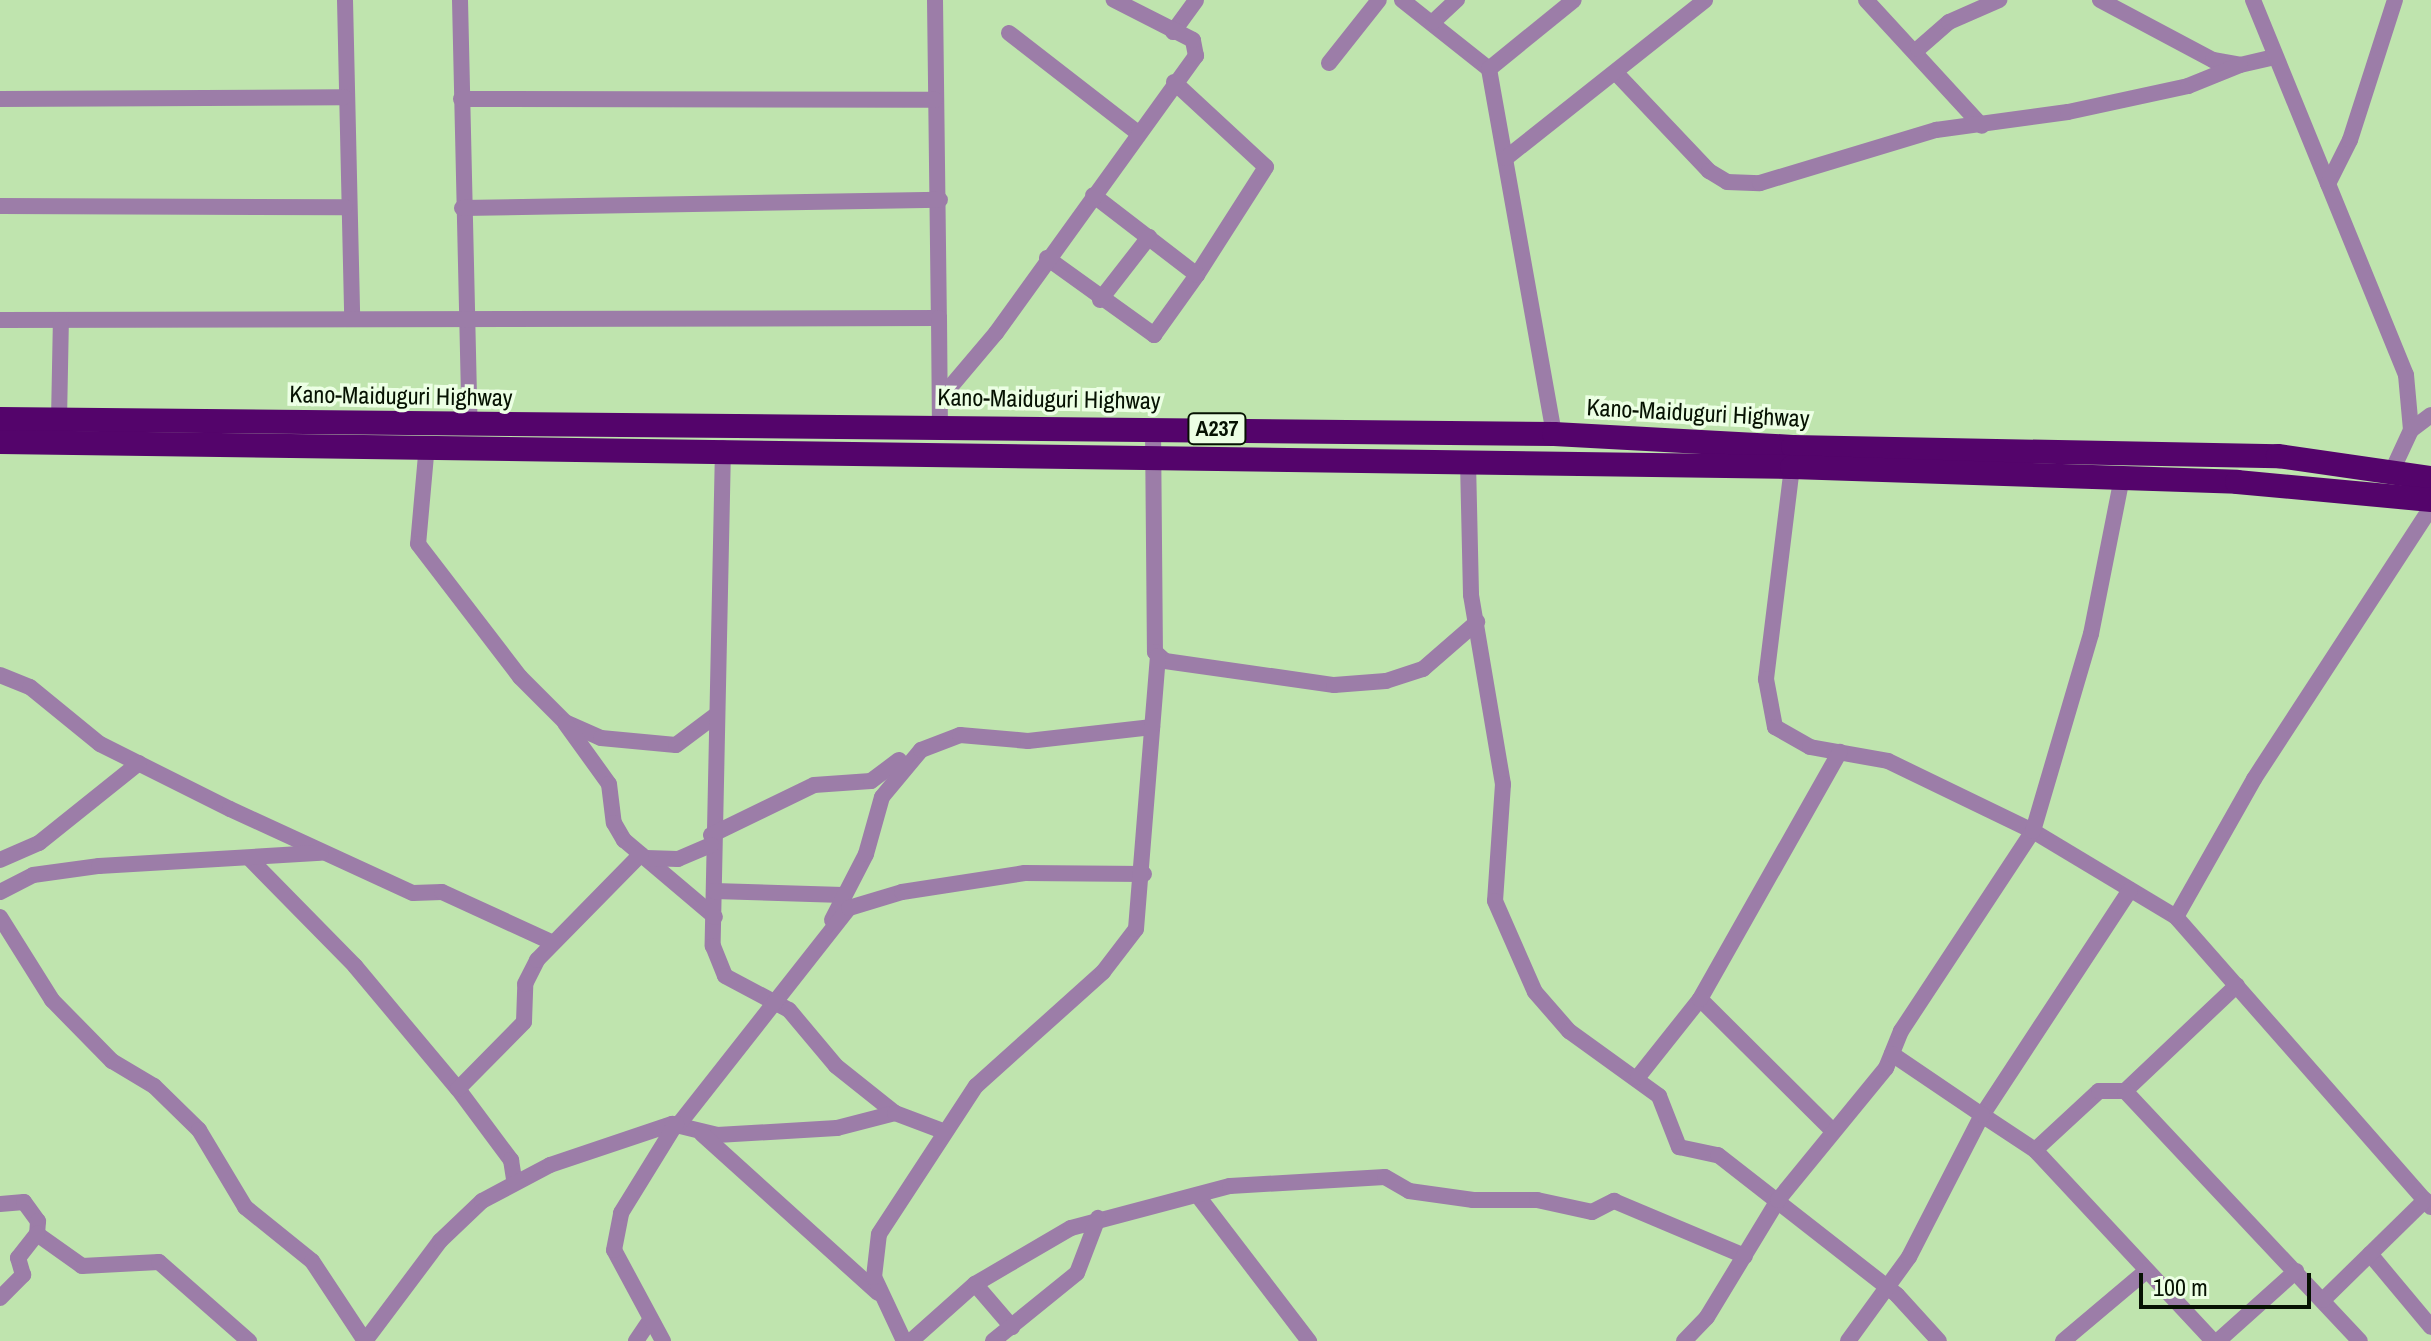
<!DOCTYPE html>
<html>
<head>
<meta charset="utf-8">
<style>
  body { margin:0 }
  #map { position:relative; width:2431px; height:1341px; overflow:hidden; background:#bfe4ae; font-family:"Archivo Narrow",sans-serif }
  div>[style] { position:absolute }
  .minor>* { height:16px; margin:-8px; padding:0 8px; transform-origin:8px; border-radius:8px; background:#9c7da8 }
  .highway>* { height:24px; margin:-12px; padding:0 12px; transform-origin:12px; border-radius:12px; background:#54046b }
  span { translate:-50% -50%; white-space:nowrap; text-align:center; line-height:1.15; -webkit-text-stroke:7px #ecffe4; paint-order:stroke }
  .shield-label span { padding:2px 6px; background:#ecffe4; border:2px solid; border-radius:6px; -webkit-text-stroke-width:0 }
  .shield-label { font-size:22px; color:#061202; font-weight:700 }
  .street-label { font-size:24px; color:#061202 }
  .scale { position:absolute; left:2139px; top:1273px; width:172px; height:36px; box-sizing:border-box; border:4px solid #061202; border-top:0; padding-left:10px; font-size:24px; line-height:28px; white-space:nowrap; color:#061202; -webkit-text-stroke:6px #ecffe4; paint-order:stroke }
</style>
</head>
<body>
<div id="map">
  <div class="minor">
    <i style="left:345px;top:0;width:318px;rotate:88.7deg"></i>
    <i style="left:460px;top:0;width:425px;rotate:88.7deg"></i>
    <i style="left:935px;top:0;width:318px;rotate:89.3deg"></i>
    <i style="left:1402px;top:0;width:111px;rotate:38.4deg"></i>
    <i style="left:1489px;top:69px;width:371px;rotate:79.9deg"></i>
    <i style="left:1866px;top:0;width:171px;rotate:47.4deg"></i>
    <i style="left:2100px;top:0;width:128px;rotate:28deg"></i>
    <i style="left:2213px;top:60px;width:27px;rotate:10deg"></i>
    <i style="left:2240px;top:65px;width:36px;rotate:-13deg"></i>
    <i style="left:2253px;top:0;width:405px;rotate:67.8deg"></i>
    <i style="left:2406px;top:375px;width:55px;rotate:84.8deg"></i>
    <i style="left:1433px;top:22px;width:33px;rotate:-43deg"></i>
    <i style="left:1173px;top:32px;width:39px;rotate:-54deg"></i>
    <i style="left:1009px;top:33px;width:163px;rotate:37.8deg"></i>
    <i style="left:1918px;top:49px;width:41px;rotate:-41.1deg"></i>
    <i style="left:1949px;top:22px;width:55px;rotate:-23.7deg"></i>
    <i style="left:1329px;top:63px;width:80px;rotate:-51.6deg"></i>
    <i style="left:1489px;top:69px;width:109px;rotate:-39.1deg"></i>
    <i style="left:1617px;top:74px;width:134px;rotate:46.5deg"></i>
    <i style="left:1709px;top:171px;width:21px;rotate:31deg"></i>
    <i style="left:1727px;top:182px;width:33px;rotate:2deg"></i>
    <i style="left:1760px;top:183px;width:184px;rotate:-16.8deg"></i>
    <i style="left:1936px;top:130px;width:133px;rotate:-7.8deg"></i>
    <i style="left:2068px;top:112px;width:123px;rotate:-12.2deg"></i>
    <i style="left:2188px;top:86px;width:56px;rotate:-22deg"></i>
    <i style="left:1174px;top:82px;width:125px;rotate:42.7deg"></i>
    <i style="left:1266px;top:167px;width:128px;rotate:122.6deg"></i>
    <i style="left:0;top:99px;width:344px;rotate:-0.3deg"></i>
    <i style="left:461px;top:99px;width:474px;rotate:0.1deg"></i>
    <i style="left:1506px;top:158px;width:254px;rotate:-38.4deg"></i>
    <i style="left:2328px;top:184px;width:49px;rotate:-63.4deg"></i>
    <i style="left:2350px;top:140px;width:147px;rotate:-72.2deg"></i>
    <i style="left:0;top:206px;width:345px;rotate:0.2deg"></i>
    <i style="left:462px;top:208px;width:478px;rotate:-1deg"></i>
    <i style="left:1047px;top:258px;width:132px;rotate:35.7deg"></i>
    <i style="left:1154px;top:335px;width:74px;rotate:-54.4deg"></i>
    <i style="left:1197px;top:275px;width:131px;rotate:-142.4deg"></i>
    <i style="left:1100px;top:300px;width:80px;rotate:-52.1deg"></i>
    <i style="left:0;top:320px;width:939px;rotate:-0.12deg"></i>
    <i style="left:939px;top:318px;width:108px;rotate:89.5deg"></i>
    <i style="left:941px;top:398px;width:85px;rotate:-49.8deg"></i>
    <i style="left:996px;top:333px;width:342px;rotate:-54.2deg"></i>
    <i style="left:1196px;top:56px;width:16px;rotate:-101deg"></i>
    <i style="left:1193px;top:40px;width:89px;rotate:-153.1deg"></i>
    <i style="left:59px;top:420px;width:100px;rotate:-88.9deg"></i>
    <i style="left:1153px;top:428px;width:224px;rotate:89.5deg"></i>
    <i style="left:1155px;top:652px;width:13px;rotate:42deg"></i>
    <i style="left:1165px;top:661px;width:171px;rotate:8.1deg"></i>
    <i style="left:1334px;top:685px;width:52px;rotate:-4.4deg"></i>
    <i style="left:1386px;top:681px;width:39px;rotate:-18deg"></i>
    <i style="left:1423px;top:669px;width:72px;rotate:-41deg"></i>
    <i style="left:427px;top:444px;width:100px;rotate:95.1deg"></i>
    <i style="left:418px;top:544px;width:168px;rotate:52.5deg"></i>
    <i style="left:520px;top:677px;width:64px;rotate:45deg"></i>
    <i style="left:565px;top:722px;width:39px;rotate:24deg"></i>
    <i style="left:601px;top:738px;width:75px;rotate:5.3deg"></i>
    <i style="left:676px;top:745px;width:50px;rotate:-36.9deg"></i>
    <i style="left:723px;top:448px;width:498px;rotate:91.2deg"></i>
    <i style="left:713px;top:946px;width:32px;rotate:68deg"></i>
    <i style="left:725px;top:976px;width:72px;rotate:28deg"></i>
    <i style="left:789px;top:1010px;width:73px;rotate:50deg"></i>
    <i style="left:836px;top:1066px;width:75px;rotate:38.5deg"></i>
    <i style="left:1468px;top:462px;width:133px;rotate:88.7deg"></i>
    <i style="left:1471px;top:595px;width:192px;rotate:80.4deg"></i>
    <i style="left:1503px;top:784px;width:117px;rotate:93.9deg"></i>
    <i style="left:1495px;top:901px;width:99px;rotate:66.3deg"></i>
    <i style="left:1535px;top:992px;width:52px;rotate:48.9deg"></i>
    <i style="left:1569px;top:1031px;width:111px;rotate:35.8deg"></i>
    <i style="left:1659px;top:1096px;width:55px;rotate:68.6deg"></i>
    <i style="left:1679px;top:1147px;width:40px;rotate:12deg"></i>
    <i style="left:1718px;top:1155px;width:227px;rotate:38deg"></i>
    <i style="left:1897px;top:1295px;width:62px;rotate:47.6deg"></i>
    <i style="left:1792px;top:467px;width:214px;rotate:97deg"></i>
    <i style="left:1766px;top:679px;width:49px;rotate:79.4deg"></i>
    <i style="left:1775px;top:727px;width:40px;rotate:29.7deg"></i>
    <i style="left:1810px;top:747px;width:79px;rotate:10.2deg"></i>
    <i style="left:1888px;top:761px;width:161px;rotate:25.8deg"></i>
    <i style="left:2033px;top:831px;width:167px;rotate:31deg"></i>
    <i style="left:2176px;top:917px;width:386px;rotate:48.7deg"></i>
    <i style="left:2392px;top:471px;width:45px;rotate:-65.1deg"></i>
    <i style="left:2411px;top:430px;width:25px;rotate:-37deg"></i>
    <i style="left:0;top:675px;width:32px;rotate:22deg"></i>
    <i style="left:30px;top:687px;width:90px;rotate:39.2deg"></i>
    <i style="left:100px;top:744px;width:145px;rotate:26.6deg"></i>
    <i style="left:230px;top:809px;width:201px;rotate:24.7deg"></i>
    <i style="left:413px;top:893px;width:29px;rotate:-2deg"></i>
    <i style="left:442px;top:892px;width:120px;rotate:24.6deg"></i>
    <i style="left:565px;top:723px;width:75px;rotate:54.2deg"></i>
    <i style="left:609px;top:784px;width:39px;rotate:83deg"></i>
    <i style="left:614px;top:823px;width:20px;rotate:60deg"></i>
    <i style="left:624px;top:840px;width:119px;rotate:40.2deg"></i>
    <i style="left:711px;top:835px;width:114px;rotate:-25.9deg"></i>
    <i style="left:814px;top:785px;width:57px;rotate:-4deg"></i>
    <i style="left:871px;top:781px;width:35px;rotate:-37deg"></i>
    <i style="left:646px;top:858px;width:32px;rotate:2deg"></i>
    <i style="left:678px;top:859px;width:36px;rotate:-23deg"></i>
    <i style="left:250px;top:859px;width:150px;rotate:45.5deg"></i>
    <i style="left:355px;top:966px;width:160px;rotate:50.1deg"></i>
    <i style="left:458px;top:1089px;width:89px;rotate:53.3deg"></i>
    <i style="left:511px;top:1160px;width:19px;rotate:81deg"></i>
    <i style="left:0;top:860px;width:43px;rotate:-23.6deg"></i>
    <i style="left:39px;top:843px;width:128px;rotate:-38.7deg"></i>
    <i style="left:2130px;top:890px;width:269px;rotate:123.3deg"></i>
    <i style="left:1982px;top:1115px;width:64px;rotate:33.4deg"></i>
    <i style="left:2035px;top:1150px;width:261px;rotate:47deg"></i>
    <i style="left:714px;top:891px;width:129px;rotate:1.8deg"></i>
    <i style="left:0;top:892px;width:37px;rotate:-27deg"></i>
    <i style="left:33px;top:875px;width:67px;rotate:-7.8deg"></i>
    <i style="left:99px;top:866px;width:222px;rotate:-3.4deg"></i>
    <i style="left:0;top:917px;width:98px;rotate:57.9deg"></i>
    <i style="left:52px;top:1000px;width:86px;rotate:45.5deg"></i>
    <i style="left:112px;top:1061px;width:49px;rotate:30.8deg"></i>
    <i style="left:154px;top:1086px;width:63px;rotate:44.4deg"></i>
    <i style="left:199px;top:1130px;width:90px;rotate:59.1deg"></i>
    <i style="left:245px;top:1207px;width:86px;rotate:38.9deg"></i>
    <i style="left:312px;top:1261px;width:96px;rotate:56.5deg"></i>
    <i style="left:365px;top:1341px;width:125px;rotate:-53.1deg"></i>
    <i style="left:440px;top:1241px;width:58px;rotate:-43.6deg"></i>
    <i style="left:482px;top:1201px;width:77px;rotate:-27.9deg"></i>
    <i style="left:550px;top:1165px;width:129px;rotate:-18.6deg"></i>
    <i style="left:672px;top:1124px;width:46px;rotate:13.7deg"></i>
    <i style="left:717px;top:1135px;width:120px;rotate:-3.3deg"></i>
    <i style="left:837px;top:1128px;width:60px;rotate:-14.5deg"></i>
    <i style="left:895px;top:1113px;width:51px;rotate:20.6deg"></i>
    <i style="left:2176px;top:917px;width:159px;rotate:-60.5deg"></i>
    <i style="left:2254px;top:779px;width:325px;rotate:-56.9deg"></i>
    <i style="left:832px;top:920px;width:74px;rotate:-62.7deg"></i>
    <i style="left:866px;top:854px;width:59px;rotate:-74.3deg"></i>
    <i style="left:882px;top:797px;width:61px;rotate:-50.3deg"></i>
    <i style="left:921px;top:750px;width:42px;rotate:-21deg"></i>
    <i style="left:960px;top:735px;width:68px;rotate:5deg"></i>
    <i style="left:1028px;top:741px;width:125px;rotate:-6.4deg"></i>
    <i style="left:1700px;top:999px;width:186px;rotate:44.8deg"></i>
    <i style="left:1638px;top:1077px;width:100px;rotate:-51.5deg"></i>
    <i style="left:1700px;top:999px;width:284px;rotate:-60.5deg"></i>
    <i style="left:458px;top:1089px;width:94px;rotate:-45.4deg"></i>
    <i style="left:524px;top:1022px;width:38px;rotate:-88deg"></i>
    <i style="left:525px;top:984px;width:27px;rotate:-63deg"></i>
    <i style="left:537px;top:960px;width:148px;rotate:-45.5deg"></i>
    <i style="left:2125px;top:1091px;width:154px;rotate:-43.4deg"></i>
    <i style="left:679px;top:1124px;width:275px;rotate:-51.8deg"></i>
    <i style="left:849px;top:908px;width:55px;rotate:-16.8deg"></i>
    <i style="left:902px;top:892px;width:124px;rotate:-8.8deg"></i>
    <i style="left:1025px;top:873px;width:119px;rotate:0.5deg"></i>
    <i style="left:702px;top:1134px;width:237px;rotate:42.1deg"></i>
    <i style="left:2035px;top:1150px;width:87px;rotate:-42.7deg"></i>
    <i style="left:2099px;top:1091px;width:26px"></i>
    <i style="left:2125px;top:1091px;width:343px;rotate:46.8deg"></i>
    <i style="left:1198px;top:1196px;width:183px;rotate:52.6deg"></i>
    <i style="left:0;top:1204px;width:24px;rotate:-5deg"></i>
    <i style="left:24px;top:1202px;width:24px;rotate:54deg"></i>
    <i style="left:38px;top:1221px;width:13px;rotate:94deg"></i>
    <i style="left:37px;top:1234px;width:55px;rotate:35.4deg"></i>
    <i style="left:82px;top:1266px;width:77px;rotate:-3deg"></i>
    <i style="left:159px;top:1262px;width:120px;rotate:41.3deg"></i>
    <i style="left:2370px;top:1254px;width:95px;rotate:50.1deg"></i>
    <i style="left:975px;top:1284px;width:57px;rotate:49.3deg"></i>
    <i style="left:0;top:1298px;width:33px;rotate:-45deg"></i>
    <i style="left:23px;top:1275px;width:18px;rotate:-106deg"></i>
    <i style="left:18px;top:1258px;width:31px;rotate:-52deg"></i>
    <i style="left:2323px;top:1300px;width:143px;rotate:-44.4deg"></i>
    <i style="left:636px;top:1341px;width:22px;rotate:-56deg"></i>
    <i style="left:663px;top:1341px;width:103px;rotate:-118.3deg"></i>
    <i style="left:614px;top:1250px;width:38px;rotate:-79deg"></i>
    <i style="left:621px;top:1213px;width:105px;rotate:-58.3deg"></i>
    <i style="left:904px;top:1341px;width:71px;rotate:-115.1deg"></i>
    <i style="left:874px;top:1277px;width:43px;rotate:-83.4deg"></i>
    <i style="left:879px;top:1234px;width:177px;rotate:-56.8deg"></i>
    <i style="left:976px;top:1086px;width:171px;rotate:-41.9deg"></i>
    <i style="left:1103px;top:972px;width:54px;rotate:-52.5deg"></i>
    <i style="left:1136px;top:929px;width:274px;rotate:-85.4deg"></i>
    <i style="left:911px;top:1341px;width:86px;rotate:-41.7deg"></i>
    <i style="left:975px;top:1284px;width:111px;rotate:-30.3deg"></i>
    <i style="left:1071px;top:1228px;width:164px;rotate:-14.8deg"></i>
    <i style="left:1230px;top:1186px;width:155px;rotate:-3.3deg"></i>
    <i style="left:1385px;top:1177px;width:28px;rotate:30deg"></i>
    <i style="left:1409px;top:1191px;width:65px;rotate:8deg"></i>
    <i style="left:1473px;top:1200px;width:64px"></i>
    <i style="left:1537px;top:1200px;width:56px;rotate:12.3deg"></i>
    <i style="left:1592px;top:1212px;width:25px;rotate:-27deg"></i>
    <i style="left:1614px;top:1201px;width:142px;rotate:22.8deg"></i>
    <i style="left:993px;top:1341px;width:108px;rotate:-39deg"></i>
    <i style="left:1077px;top:1273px;width:59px;rotate:-69.1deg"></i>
    <i style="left:1684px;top:1341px;width:33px;rotate:-46deg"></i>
    <i style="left:1707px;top:1317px;width:137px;rotate:-58.7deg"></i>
    <i style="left:1778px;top:1200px;width:171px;rotate:-50.7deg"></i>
    <i style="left:1886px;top:1068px;width:40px;rotate:-68deg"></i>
    <i style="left:1901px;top:1031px;width:240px;rotate:-56.6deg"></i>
    <i style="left:2033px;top:831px;width:205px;rotate:-73.6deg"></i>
    <i style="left:2091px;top:634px;width:159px;rotate:-78.8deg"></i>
    <i style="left:1848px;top:1341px;width:104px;rotate:-54deg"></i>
    <i style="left:1909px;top:1257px;width:160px;rotate:-62.8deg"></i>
    <i style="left:1982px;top:1115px;width:109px;rotate:-145.9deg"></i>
    <i style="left:2063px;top:1341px;width:109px;rotate:-40.1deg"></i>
    <i style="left:2218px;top:1341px;width:105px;rotate:-41.9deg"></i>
  </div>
  <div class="highway">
    <i style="left:0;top:419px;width:1554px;rotate:0.55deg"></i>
    <i style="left:1554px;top:434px;width:239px;rotate:3.1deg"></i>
    <i style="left:1793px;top:447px;width:485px;rotate:1.1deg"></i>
    <i style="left:2278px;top:456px;width:155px;rotate:8.2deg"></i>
    <i style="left:0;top:442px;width:1792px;rotate:0.8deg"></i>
    <i style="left:1792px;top:467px;width:445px;rotate:1.9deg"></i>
    <i style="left:2237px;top:482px;width:195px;rotate:5.3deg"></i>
  </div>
  <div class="shield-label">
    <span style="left:1217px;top:429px">A237</span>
  </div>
  <div class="street-label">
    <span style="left:401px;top:396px;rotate:1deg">Kano-Maiduguri Highway</span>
    <span style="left:1049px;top:399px;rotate:1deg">Kano-Maiduguri Highway</span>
    <span style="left:1698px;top:413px;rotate:3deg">Kano-Maiduguri Highway</span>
  </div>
  <div class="scale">100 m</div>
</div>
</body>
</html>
